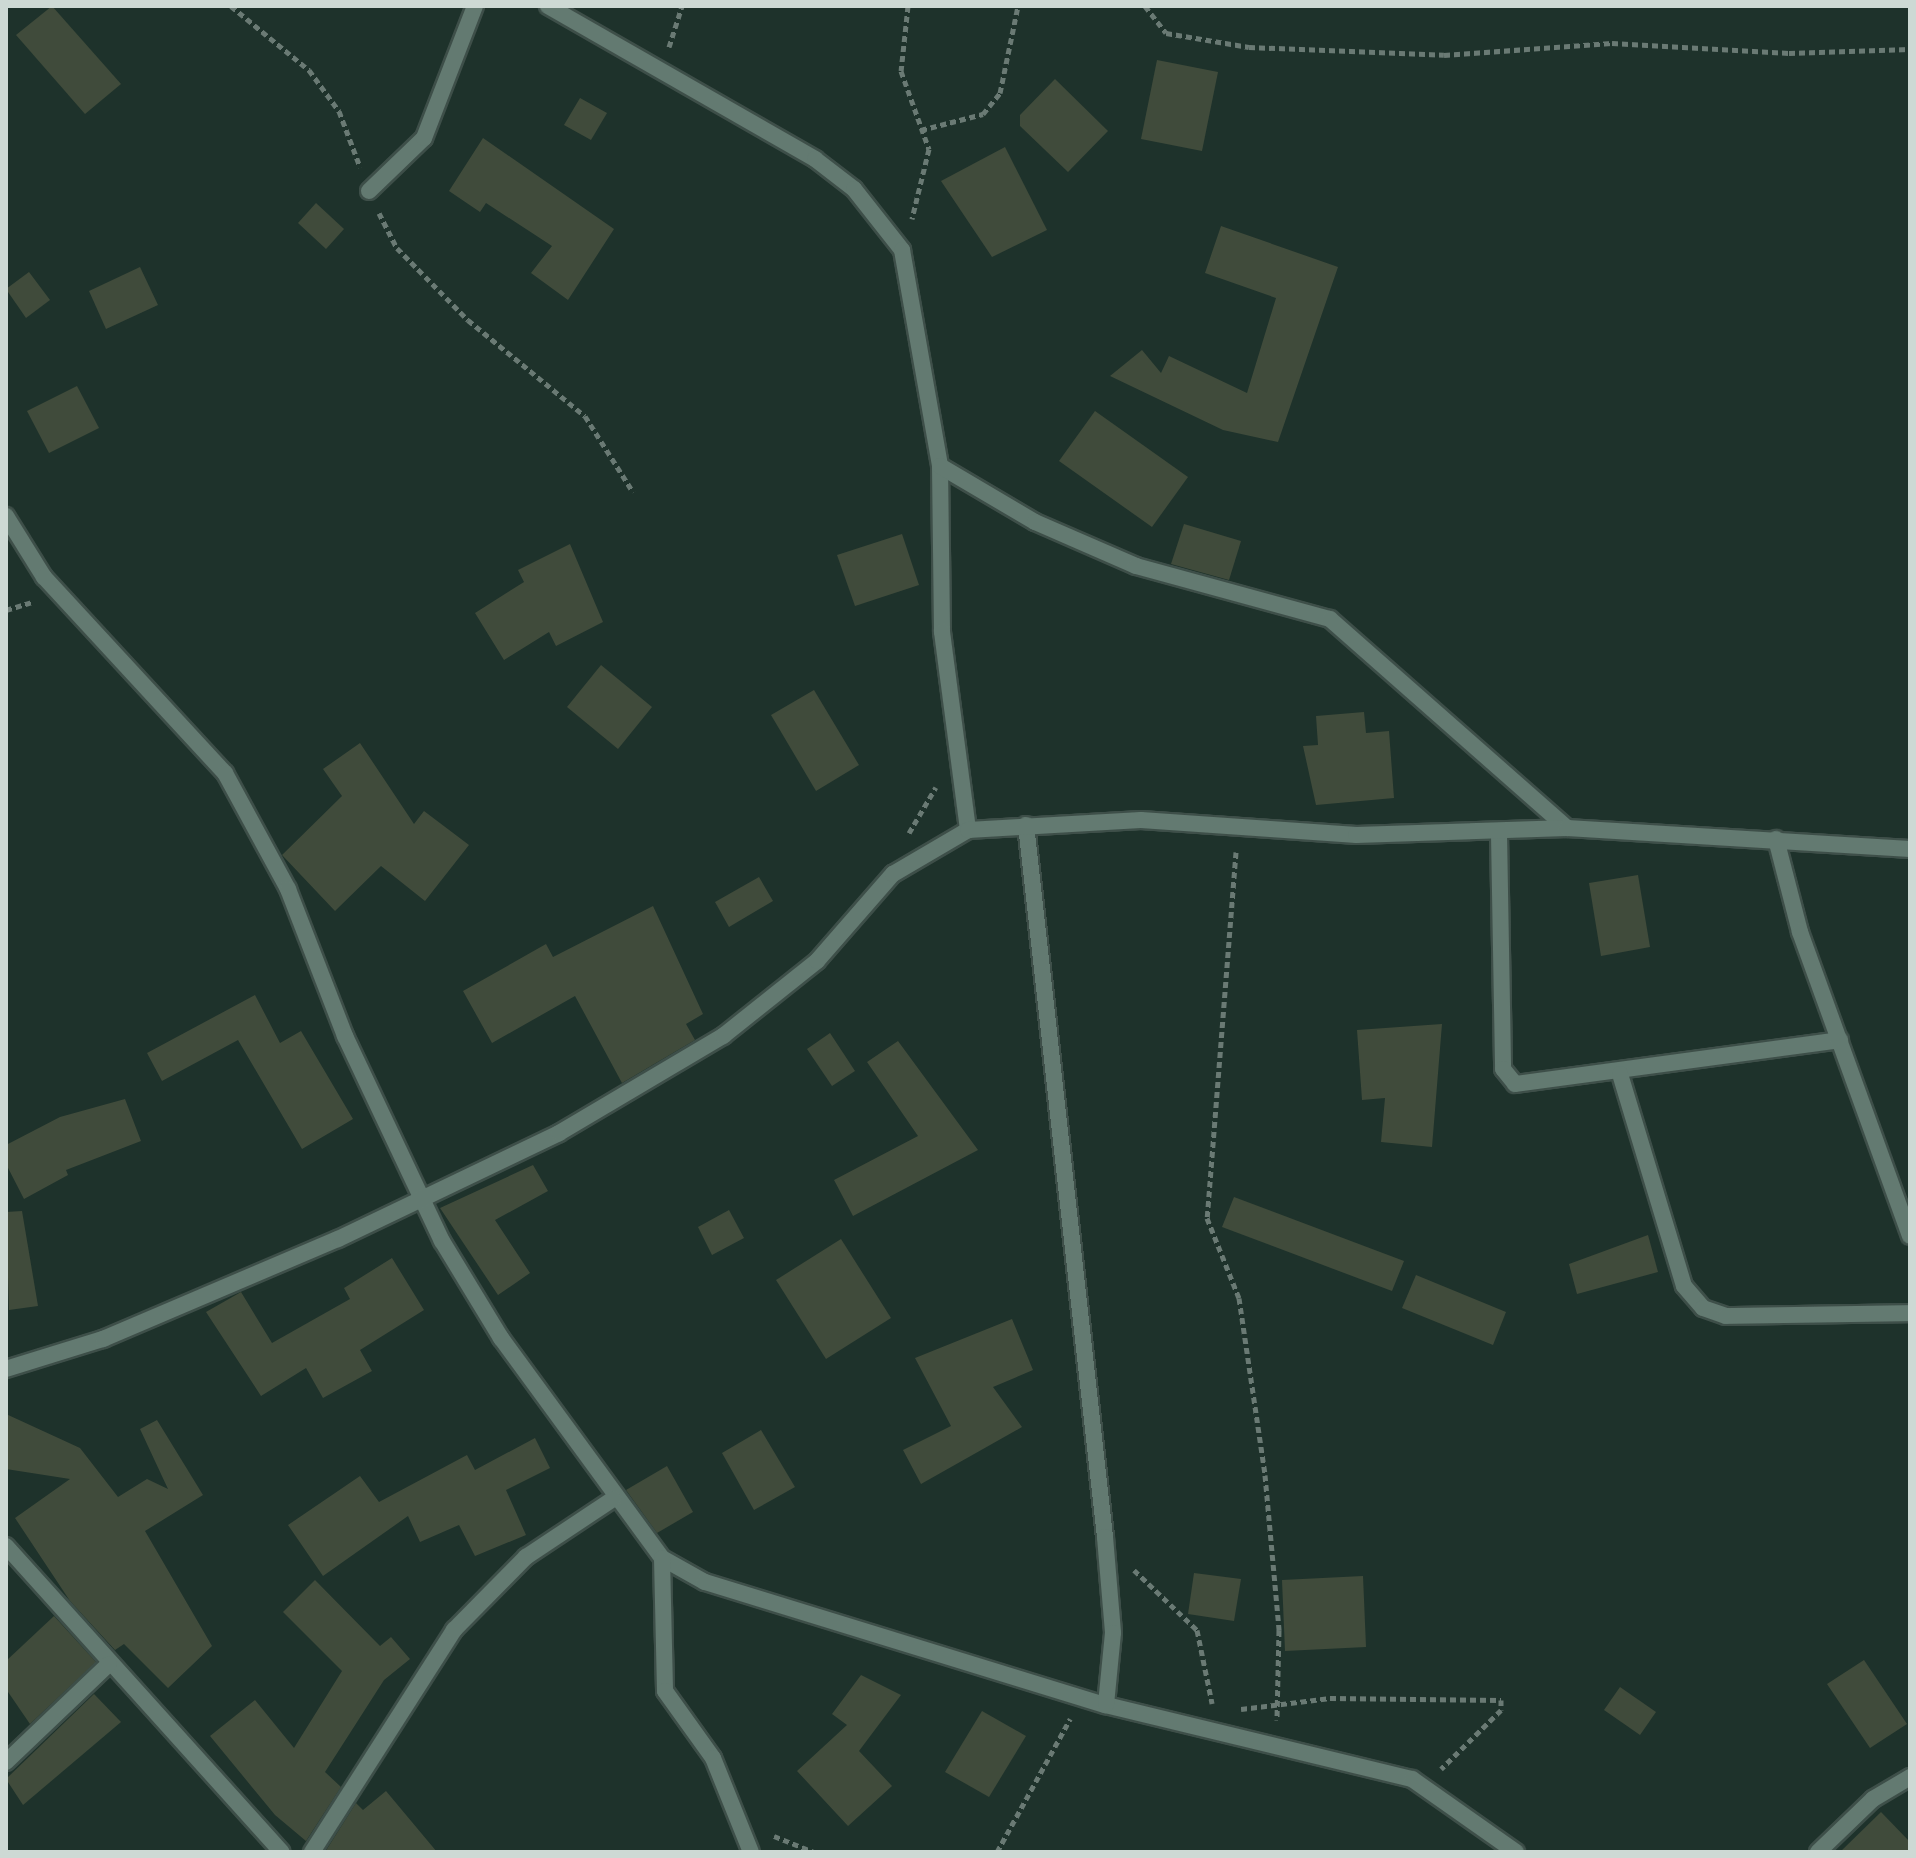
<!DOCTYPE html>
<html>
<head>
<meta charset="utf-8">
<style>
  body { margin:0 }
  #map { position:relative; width:1916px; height:1858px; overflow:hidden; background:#1e322b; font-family:Montserrat,sans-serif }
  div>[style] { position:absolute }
  .building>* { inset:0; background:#404b3b }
  .path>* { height:5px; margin-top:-2.5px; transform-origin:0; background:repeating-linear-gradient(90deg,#6a7a74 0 6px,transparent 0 10px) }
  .roads { filter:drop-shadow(2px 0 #3e4f49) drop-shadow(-2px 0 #3e4f49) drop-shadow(0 2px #3e4f49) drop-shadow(0 -2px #3e4f49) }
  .street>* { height:16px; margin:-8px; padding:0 8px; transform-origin:8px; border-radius:8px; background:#637a71 }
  span { translate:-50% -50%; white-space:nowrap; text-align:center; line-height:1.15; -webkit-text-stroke:6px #1e322b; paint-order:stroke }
  .frame { position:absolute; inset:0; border:8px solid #cdd9d4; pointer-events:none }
</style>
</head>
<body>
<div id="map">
  <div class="building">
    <i style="clip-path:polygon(52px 6px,121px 84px,85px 114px,16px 35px)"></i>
    <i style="clip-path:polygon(1157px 60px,1218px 72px,1202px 151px,1141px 139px)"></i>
    <i style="clip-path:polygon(1055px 79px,1108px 131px,1068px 172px,1020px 126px,1020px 115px)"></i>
    <i style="clip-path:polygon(580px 98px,607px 113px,591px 140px,564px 125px)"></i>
    <i style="clip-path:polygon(483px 138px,614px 229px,568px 300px,531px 273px,552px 246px,486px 203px,480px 212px,449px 191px)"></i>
    <i style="clip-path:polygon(1005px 147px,1047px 230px,992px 257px,941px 181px)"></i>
    <i style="clip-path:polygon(316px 203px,344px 229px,326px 249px,298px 223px)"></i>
    <i style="clip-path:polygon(1221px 226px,1338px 267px,1278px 442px,1223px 430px,1110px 376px,1142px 350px,1161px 373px,1169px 356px,1247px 393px,1276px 298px,1205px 273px)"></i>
    <i style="clip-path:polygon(140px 267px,158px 305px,106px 329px,89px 291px)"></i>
    <i style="clip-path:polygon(29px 272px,50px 300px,26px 318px,6px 289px)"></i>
    <i style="clip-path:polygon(77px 386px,99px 428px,49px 453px,27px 411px)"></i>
    <i style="clip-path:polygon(1095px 411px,1188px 477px,1152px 527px,1059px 461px)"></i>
    <i style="clip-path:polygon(1184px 524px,1241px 541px,1229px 580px,1171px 564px)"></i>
    <i style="clip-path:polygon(902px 534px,919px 585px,855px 606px,837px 555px)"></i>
    <i style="clip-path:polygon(570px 544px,603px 622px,556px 646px,549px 632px,504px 660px,475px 613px,524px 582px,518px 570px)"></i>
    <i style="clip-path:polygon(601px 665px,652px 707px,618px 749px,567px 707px)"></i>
    <i style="clip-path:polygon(814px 690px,859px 765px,816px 791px,771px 715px)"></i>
    <i style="clip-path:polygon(1364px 712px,1366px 733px,1389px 731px,1394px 798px,1316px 805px,1303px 746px,1318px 745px,1316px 716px)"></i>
    <i style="clip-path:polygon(360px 743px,414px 824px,424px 811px,469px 845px,425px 901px,381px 866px,335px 911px,282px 855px,342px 796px,323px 769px)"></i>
    <i style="clip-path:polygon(1638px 875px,1650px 947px,1601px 956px,1589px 883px)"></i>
    <i style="clip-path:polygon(759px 877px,773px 901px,729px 927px,715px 902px)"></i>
    <i style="clip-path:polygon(653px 906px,703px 1014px,686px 1024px,695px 1040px,622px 1083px,575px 996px,492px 1043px,463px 991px,546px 944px,553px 957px)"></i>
    <i style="clip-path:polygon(255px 995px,280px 1043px,301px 1031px,353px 1119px,302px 1149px,238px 1040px,162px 1081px,147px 1053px)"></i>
    <i style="clip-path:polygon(1442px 1024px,1432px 1147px,1381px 1142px,1385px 1098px,1362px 1100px,1357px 1030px)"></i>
    <i style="clip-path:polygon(830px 1033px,855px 1071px,832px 1086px,807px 1049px)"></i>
    <i style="clip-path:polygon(898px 1041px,978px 1150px,853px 1216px,834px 1180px,918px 1136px,867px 1062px)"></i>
    <i style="clip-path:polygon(125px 1099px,141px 1141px,66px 1170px,68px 1175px,24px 1199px,6px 1164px,6px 1145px,60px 1117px)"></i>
    <i style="clip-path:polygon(533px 1165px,548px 1191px,495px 1220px,530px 1273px,498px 1295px,440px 1208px)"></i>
    <i style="clip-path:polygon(1234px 1197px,1404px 1261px,1392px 1291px,1222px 1227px)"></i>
    <i style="clip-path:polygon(729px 1210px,744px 1238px,712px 1255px,698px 1227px)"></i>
    <i style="clip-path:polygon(22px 1211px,38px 1306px,9px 1310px,6px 1212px)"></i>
    <i style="clip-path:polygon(1648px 1235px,1658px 1272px,1577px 1294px,1569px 1264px)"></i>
    <i style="clip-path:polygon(841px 1239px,891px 1318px,826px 1359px,776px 1280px)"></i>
    <i style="clip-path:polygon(392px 1258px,424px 1310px,360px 1350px,372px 1371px,323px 1398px,306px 1368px,261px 1396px,206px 1312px,241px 1292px,272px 1343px,350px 1299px,344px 1288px)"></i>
    <i style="clip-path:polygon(1416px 1275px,1506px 1312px,1493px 1345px,1402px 1308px)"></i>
    <i style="clip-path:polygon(1012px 1319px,1033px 1370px,993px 1387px,1022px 1427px,921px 1484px,903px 1450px,951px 1426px,915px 1358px)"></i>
    <i style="clip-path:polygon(6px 1414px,80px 1448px,118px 1497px,147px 1479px,168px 1489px,140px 1429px,157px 1420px,203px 1495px,145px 1531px,212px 1646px,168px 1688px,124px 1644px,115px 1650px,70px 1601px,15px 1518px,70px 1479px,6px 1469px)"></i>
    <i style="clip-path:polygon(761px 1430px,795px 1487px,754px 1510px,722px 1453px)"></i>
    <i style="clip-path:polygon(535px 1438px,550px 1468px,506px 1490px,526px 1535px,475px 1556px,459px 1525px,420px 1542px,408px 1516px,323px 1576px,288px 1525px,360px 1476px,379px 1502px,467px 1455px,475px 1470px)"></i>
    <i style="clip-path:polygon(667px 1466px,693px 1512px,657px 1533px,626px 1490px)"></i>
    <i style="clip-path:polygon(1194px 1573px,1241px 1579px,1234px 1621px,1188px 1614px)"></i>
    <i style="clip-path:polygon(1363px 1576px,1366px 1647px,1285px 1651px,1282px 1580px)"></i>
    <i style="clip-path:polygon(315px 1580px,380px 1646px,391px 1637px,410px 1659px,384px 1680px,325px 1772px,341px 1787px,306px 1841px,275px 1815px,210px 1736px,255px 1700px,294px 1748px,342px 1671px,283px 1612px)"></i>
    <i style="clip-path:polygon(54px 1616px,96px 1662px,30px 1724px,6px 1689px,6px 1661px)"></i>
    <i style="clip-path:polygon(1864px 1660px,1907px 1724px,1870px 1748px,1827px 1684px)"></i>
    <i style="clip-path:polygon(861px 1675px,901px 1695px,859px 1751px,892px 1786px,848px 1826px,797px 1771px,847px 1725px,832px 1714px)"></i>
    <i style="clip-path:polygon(1620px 1687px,1656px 1712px,1640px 1735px,1604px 1710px)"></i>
    <i style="clip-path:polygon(94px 1694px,121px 1722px,23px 1805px,6px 1779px)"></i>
    <i style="clip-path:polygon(982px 1711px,1026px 1736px,989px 1797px,945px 1772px)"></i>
    <i style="clip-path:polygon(386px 1791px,437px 1852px,325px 1852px,356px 1803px,363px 1810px)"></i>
    <i style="clip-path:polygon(1881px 1812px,1910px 1842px,1910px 1852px,1840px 1852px)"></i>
  </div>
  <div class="path">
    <i style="left:231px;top:6px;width:101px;rotate:39.4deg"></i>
    <i style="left:309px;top:70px;width:51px;rotate:53.8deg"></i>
    <i style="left:339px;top:111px;width:60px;rotate:69.4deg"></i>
    <i style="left:908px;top:6px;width:65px;rotate:96.1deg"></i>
    <i style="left:901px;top:71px;width:83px;rotate:70.3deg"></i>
    <i style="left:929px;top:149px;width:72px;rotate:103.7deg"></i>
    <i style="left:1145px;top:6px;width:34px;rotate:52deg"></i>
    <i style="left:1166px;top:33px;width:84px;rotate:9.6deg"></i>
    <i style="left:1249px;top:47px;width:195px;rotate:2.3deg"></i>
    <i style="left:1444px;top:55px;width:168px;rotate:-4.1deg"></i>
    <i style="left:1612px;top:43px;width:177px;rotate:3.2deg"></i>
    <i style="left:1789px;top:53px;width:121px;rotate:-1.9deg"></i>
    <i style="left:669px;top:47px;width:43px;rotate:-72.4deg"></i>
    <i style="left:921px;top:130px;width:64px;rotate:-14.5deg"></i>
    <i style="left:983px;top:114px;width:27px;rotate:-51deg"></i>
    <i style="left:1000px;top:93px;width:89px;rotate:-78.3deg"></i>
    <i style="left:379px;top:213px;width:39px;rotate:63deg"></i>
    <i style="left:397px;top:248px;width:101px;rotate:45.4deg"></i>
    <i style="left:468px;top:320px;width:151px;rotate:39.4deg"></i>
    <i style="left:585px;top:416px;width:90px;rotate:57.7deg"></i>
    <i style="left:6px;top:610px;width:27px;rotate:-17deg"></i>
    <i style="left:909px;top:833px;width:53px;rotate:-59.6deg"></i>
    <i style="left:1236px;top:852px;width:367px;rotate:94.5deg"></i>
    <i style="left:1207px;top:1218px;width:86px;rotate:68.2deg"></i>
    <i style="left:1239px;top:1298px;width:179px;rotate:81.6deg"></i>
    <i style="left:1265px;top:1475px;width:156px;rotate:84.8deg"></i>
    <i style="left:1279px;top:1630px;width:90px;rotate:91.3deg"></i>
    <i style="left:1134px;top:1570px;width:87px;rotate:43.6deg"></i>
    <i style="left:1197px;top:1630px;width:75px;rotate:78.4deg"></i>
    <i style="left:1241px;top:1709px;width:90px;rotate:-7deg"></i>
    <i style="left:1330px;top:1698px;width:171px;rotate:0.7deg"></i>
    <i style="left:1501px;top:1700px;width:10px;rotate:90deg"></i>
    <i style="left:1501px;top:1710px;width:84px;rotate:135.5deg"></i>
    <i style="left:774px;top:1836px;width:43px;rotate:21.8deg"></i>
    <i style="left:997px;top:1852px;width:152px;rotate:-61.2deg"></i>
  </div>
  <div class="roads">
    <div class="street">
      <i style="left:548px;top:6px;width:308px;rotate:29.8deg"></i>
      <i style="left:815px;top:159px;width:49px;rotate:37.6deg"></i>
      <i style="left:854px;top:189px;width:78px;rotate:51.8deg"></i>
      <i style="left:902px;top:250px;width:219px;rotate:80deg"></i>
      <i style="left:940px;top:466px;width:166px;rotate:89.3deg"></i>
      <i style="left:942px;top:632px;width:200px;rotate:82.5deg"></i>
      <i style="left:369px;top:191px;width:76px;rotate:-43.9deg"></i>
      <i style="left:424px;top:138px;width:142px;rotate:-68.9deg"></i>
      <i style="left:940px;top:466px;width:110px;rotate:30.5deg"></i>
      <i style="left:1035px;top:522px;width:110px;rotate:23.5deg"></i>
      <i style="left:1136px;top:566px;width:201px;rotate:15.3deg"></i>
      <i style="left:1330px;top:619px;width:316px;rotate:41.4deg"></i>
      <i style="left:6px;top:516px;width:72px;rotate:58.1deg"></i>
      <i style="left:44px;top:577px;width:267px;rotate:47.3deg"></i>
      <i style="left:225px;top:773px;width:132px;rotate:61.5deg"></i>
      <i style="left:288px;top:889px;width:158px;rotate:68.8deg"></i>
      <i style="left:345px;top:1036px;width:227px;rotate:64.7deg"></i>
      <i style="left:442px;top:1241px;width:114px;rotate:58.7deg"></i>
      <i style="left:501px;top:1338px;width:273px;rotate:53.8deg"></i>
      <i style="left:662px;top:1558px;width:49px;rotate:29.2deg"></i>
      <i style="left:705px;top:1582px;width:419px;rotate:17.1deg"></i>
      <i style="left:1106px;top:1705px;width:315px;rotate:13.6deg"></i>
      <i style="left:1412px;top:1779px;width:127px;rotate:35.1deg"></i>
      <i style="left:1026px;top:825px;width:716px;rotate:83.67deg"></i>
      <i style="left:1105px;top:1537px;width:96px;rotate:85.2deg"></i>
      <i style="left:1113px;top:1633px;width:72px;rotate:95.6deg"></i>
      <i style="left:1499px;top:834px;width:235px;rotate:89deg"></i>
      <i style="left:1503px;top:1069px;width:19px;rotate:51deg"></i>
      <i style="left:1515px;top:1084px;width:328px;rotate:-7.7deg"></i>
      <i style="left:1776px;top:839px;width:96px;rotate:75.5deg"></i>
      <i style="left:1800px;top:932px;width:323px;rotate:70.1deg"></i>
      <i style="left:1620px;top:1074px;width:221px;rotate:73.2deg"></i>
      <i style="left:1684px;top:1286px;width:29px;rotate:49deg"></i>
      <i style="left:1703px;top:1308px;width:24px;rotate:19deg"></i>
      <i style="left:1726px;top:1316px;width:184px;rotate:-0.9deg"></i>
      <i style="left:6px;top:1369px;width:102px;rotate:-17.2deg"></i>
      <i style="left:103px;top:1339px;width:255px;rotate:-23.1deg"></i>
      <i style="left:338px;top:1239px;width:245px;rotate:-25.6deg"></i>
      <i style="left:559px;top:1133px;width:191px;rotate:-30.6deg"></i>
      <i style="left:723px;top:1036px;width:120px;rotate:-38.6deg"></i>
      <i style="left:817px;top:961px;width:116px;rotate:-48.9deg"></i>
      <i style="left:893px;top:874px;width:87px;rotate:-30.4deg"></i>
      <i style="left:968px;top:830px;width:173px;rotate:-3.3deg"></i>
      <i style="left:1141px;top:820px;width:216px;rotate:4deg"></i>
      <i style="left:1356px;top:835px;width:211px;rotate:-1.9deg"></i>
      <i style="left:1567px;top:828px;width:344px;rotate:3.5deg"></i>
      <i style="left:6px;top:1546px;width:412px;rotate:48deg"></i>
      <i style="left:662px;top:1558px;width:133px;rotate:88.7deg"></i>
      <i style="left:665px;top:1691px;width:82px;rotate:54.4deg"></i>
      <i style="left:713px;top:1758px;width:101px;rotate:68deg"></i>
      <i style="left:6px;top:1762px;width:142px;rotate:-43.6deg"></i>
      <i style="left:312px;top:1852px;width:264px;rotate:-57.4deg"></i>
      <i style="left:454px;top:1630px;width:103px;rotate:-45.4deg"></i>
      <i style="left:526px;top:1557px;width:105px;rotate:-33.7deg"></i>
      <i style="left:1818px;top:1852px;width:76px;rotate:-43.9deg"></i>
      <i style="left:1873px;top:1799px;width:43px;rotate:-30.7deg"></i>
    </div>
  </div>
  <div class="frame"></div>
</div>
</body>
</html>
